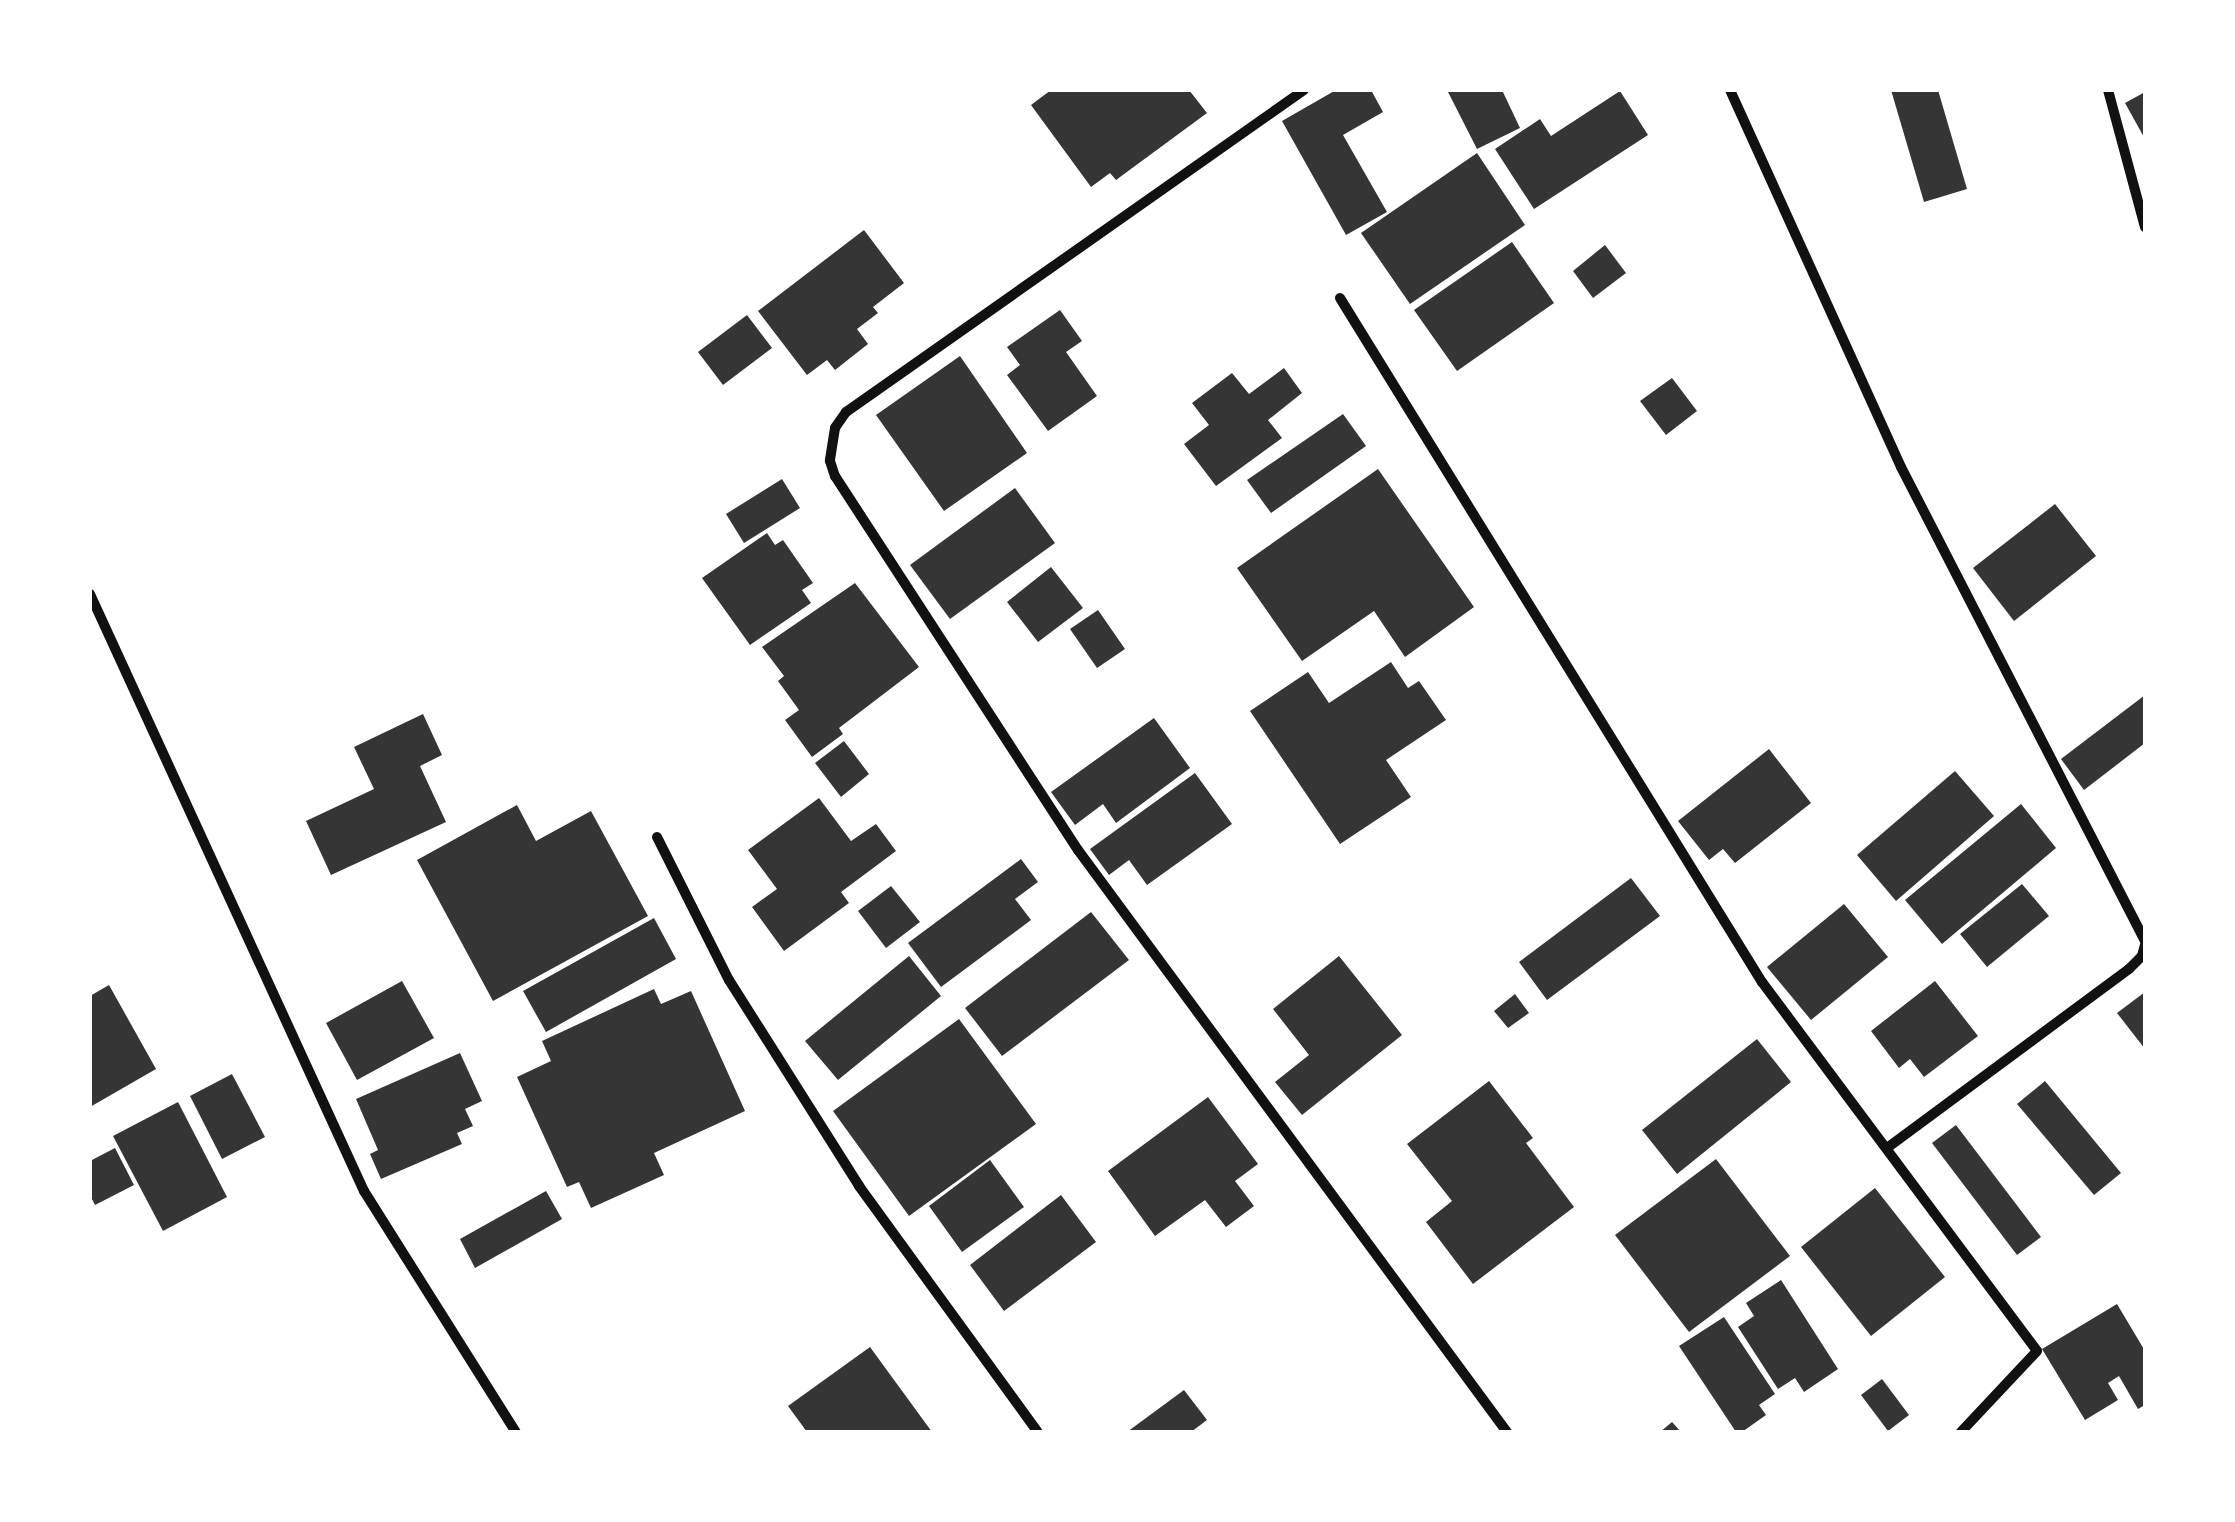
<!DOCTYPE html>
<html>
<head>
<meta charset="utf-8">
<style>
  body { margin:0 }
  #map { position:relative; width:2235px; height:1522px; overflow:hidden; background:#fff; font-family:"Exo 2",sans-serif }
  div>[style] { position:absolute }
  .building>* { inset:0; background:#353535 }
  .minor>* { height:10px; margin:-5px; padding:0 5px; transform-origin:5px; border-radius:5px; background:#111 }
  span { translate:-50% -50%; white-space:nowrap; text-align:center; line-height:1.15; -webkit-text-stroke:10px #fff; paint-order:stroke }
  .frame { position:absolute; inset:0; border:92px solid #fff; pointer-events:none }
</style>
</head>
<body>
<div id="map">
  <div class="building">
    <i style="clip-path:polygon(1051px 90px,1189px 90px,1207px 113px,1116px 180px,1110px 173px,1091px 187px,1031px 105px)"></i>
    <i style="clip-path:polygon(1336px 90px,1371px 90px,1383px 112px,1343px 135px,1387px 212px,1346px 235px,1282px 121px)"></i>
    <i style="clip-path:polygon(1447px 90px,1502px 90px,1520px 128px,1477px 149px)"></i>
    <i style="clip-path:polygon(1891px 90px,1938px 90px,1967px 189px,1924px 202px)"></i>
    <i style="clip-path:polygon(1620px 91px,1648px 135px,1534px 209px,1495px 149px,1540px 119px,1551px 136px)"></i>
    <i style="clip-path:polygon(2145px 92px,2145px 139px,2125px 103px)"></i>
    <i style="clip-path:polygon(1477px 153px,1525px 225px,1410px 304px,1361px 233px)"></i>
    <i style="clip-path:polygon(864px 230px,904px 283px,873px 307px,878px 313px,857px 329px,868px 344px,835px 370px,827px 360px,807px 375px,758px 311px)"></i>
    <i style="clip-path:polygon(1512px 242px,1554px 303px,1457px 371px,1414px 310px)"></i>
    <i style="clip-path:polygon(1605px 245px,1626px 273px,1593px 298px,1573px 271px)"></i>
    <i style="clip-path:polygon(1060px 310px,1082px 341px,1066px 352px,1097px 396px,1048px 431px,1007px 375px,1020px 365px,1007px 347px)"></i>
    <i style="clip-path:polygon(747px 315px,772px 348px,723px 385px,698px 352px)"></i>
    <i style="clip-path:polygon(960px 356px,1027px 453px,944px 511px,876px 415px)"></i>
    <i style="clip-path:polygon(1284px 368px,1302px 393px,1268px 420px,1282px 438px,1216px 486px,1184px 444px,1209px 425px,1192px 403px,1232px 373px,1249px 394px)"></i>
    <i style="clip-path:polygon(1672px 378px,1697px 411px,1666px 435px,1640px 401px)"></i>
    <i style="clip-path:polygon(1343px 414px,1366px 446px,1271px 513px,1247px 480px)"></i>
    <i style="clip-path:polygon(1378px 469px,1474px 607px,1405px 657px,1374px 611px,1302px 661px,1237px 568px)"></i>
    <i style="clip-path:polygon(782px 479px,800px 508px,744px 543px,726px 514px)"></i>
    <i style="clip-path:polygon(1015px 488px,1055px 543px,950px 619px,910px 565px)"></i>
    <i style="clip-path:polygon(2055px 504px,2096px 556px,2014px 621px,1973px 568px)"></i>
    <i style="clip-path:polygon(767px 533px,775px 545px,783px 540px,813px 583px,802px 590px,811px 603px,750px 645px,702px 578px)"></i>
    <i style="clip-path:polygon(1051px 567px,1083px 608px,1038px 642px,1007px 602px)"></i>
    <i style="clip-path:polygon(855px 583px,919px 667px,839px 728px,843px 734px,812px 757px,785px 720px,799px 710px,778px 681px,784px 676px,762px 647px)"></i>
    <i style="clip-path:polygon(1098px 610px,1125px 649px,1097px 668px,1070px 629px)"></i>
    <i style="clip-path:polygon(1391px 662px,1408px 688px,1419px 681px,1446px 720px,1386px 760px,1411px 797px,1340px 844px,1250px 711px,1308px 672px,1329px 703px)"></i>
    <i style="clip-path:polygon(2145px 695px,2145px 743px,2084px 790px,2061px 759px)"></i>
    <i style="clip-path:polygon(423px 714px,442px 755px,420px 766px,446px 822px,331px 875px,306px 821px,374px 789px,354px 747px)"></i>
    <i style="clip-path:polygon(1154px 718px,1190px 768px,1116px 823px,1103px 804px,1075px 825px,1051px 792px)"></i>
    <i style="clip-path:polygon(844px 741px,869px 774px,841px 797px,815px 763px)"></i>
    <i style="clip-path:polygon(1769px 749px,1811px 803px,1735px 863px,1723px 849px,1709px 860px,1678px 821px)"></i>
    <i style="clip-path:polygon(1955px 771px,1994px 816px,1896px 901px,1857px 855px)"></i>
    <i style="clip-path:polygon(1195px 773px,1232px 824px,1147px 885px,1129px 860px,1109px 875px,1090px 849px)"></i>
    <i style="clip-path:polygon(819px 798px,851px 841px,876px 824px,896px 851px,841px 892px,849px 903px,784px 951px,752px 907px,777px 889px,748px 850px)"></i>
    <i style="clip-path:polygon(2021px 804px,2056px 848px,1942px 944px,1905px 900px)"></i>
    <i style="clip-path:polygon(517px 805px,536px 841px,591px 811px,648px 916px,493px 1001px,417px 860px)"></i>
    <i style="clip-path:polygon(1021px 859px,1038px 882px,1015px 899px,1031px 920px,941px 987px,908px 943px)"></i>
    <i style="clip-path:polygon(1631px 878px,1660px 916px,1547px 1000px,1519px 962px)"></i>
    <i style="clip-path:polygon(2022px 884px,2049px 916px,1987px 967px,1960px 934px)"></i>
    <i style="clip-path:polygon(891px 886px,920px 922px,886px 948px,858px 911px)"></i>
    <i style="clip-path:polygon(1844px 904px,1888px 957px,1811px 1020px,1767px 967px)"></i>
    <i style="clip-path:polygon(1091px 912px,1129px 960px,1002px 1056px,965px 1008px)"></i>
    <i style="clip-path:polygon(654px 918px,676px 959px,546px 1032px,523px 991px)"></i>
    <i style="clip-path:polygon(909px 956px,941px 996px,838px 1080px,805px 1041px)"></i>
    <i style="clip-path:polygon(1339px 956px,1402px 1035px,1302px 1115px,1275px 1082px,1309px 1055px,1273px 1009px)"></i>
    <i style="clip-path:polygon(402px 981px,434px 1038px,357px 1080px,326px 1023px)"></i>
    <i style="clip-path:polygon(1935px 981px,1978px 1036px,1924px 1077px,1910px 1059px,1899px 1068px,1871px 1031px)"></i>
    <i style="clip-path:polygon(109px 985px,156px 1069px,90px 1107px,90px 996px)"></i>
    <i style="clip-path:polygon(654px 989px,661px 1004px,691px 991px,745px 1111px,654px 1153px,664px 1175px,591px 1208px,579px 1182px,567px 1187px,517px 1077px,551px 1061px,542px 1041px)"></i>
    <i style="clip-path:polygon(2145px 992px,2145px 1049px,2117px 1013px)"></i>
    <i style="clip-path:polygon(1515px 994px,1529px 1013px,1508px 1028px,1494px 1011px)"></i>
    <i style="clip-path:polygon(959px 1019px,1036px 1124px,909px 1216px,833px 1111px)"></i>
    <i style="clip-path:polygon(1757px 1039px,1791px 1082px,1677px 1174px,1642px 1130px)"></i>
    <i style="clip-path:polygon(460px 1053px,482px 1101px,465px 1109px,473px 1126px,457px 1133px,462px 1144px,381px 1179px,370px 1154px,378px 1150px,356px 1099px)"></i>
    <i style="clip-path:polygon(232px 1074px,265px 1137px,222px 1159px,190px 1096px)"></i>
    <i style="clip-path:polygon(1489px 1081px,1533px 1138px,1526px 1143px,1574px 1207px,1473px 1284px,1426px 1222px,1452px 1201px,1407px 1144px)"></i>
    <i style="clip-path:polygon(2045px 1081px,2121px 1173px,2094px 1195px,2017px 1104px)"></i>
    <i style="clip-path:polygon(1208px 1097px,1258px 1164px,1235px 1181px,1254px 1206px,1226px 1227px,1205px 1200px,1155px 1236px,1108px 1171px)"></i>
    <i style="clip-path:polygon(178px 1102px,227px 1197px,163px 1231px,113px 1136px)"></i>
    <i style="clip-path:polygon(1956px 1125px,2041px 1237px,2017px 1255px,1932px 1143px)"></i>
    <i style="clip-path:polygon(115px 1148px,134px 1185px,95px 1205px,90px 1195px,90px 1161px)"></i>
    <i style="clip-path:polygon(1716px 1159px,1790px 1256px,1689px 1332px,1615px 1235px)"></i>
    <i style="clip-path:polygon(990px 1160px,1024px 1207px,962px 1252px,929px 1206px)"></i>
    <i style="clip-path:polygon(1875px 1188px,1945px 1277px,1871px 1336px,1801px 1247px)"></i>
    <i style="clip-path:polygon(546px 1191px,562px 1219px,475px 1268px,460px 1239px)"></i>
    <i style="clip-path:polygon(1061px 1195px,1096px 1242px,1004px 1311px,970px 1265px)"></i>
    <i style="clip-path:polygon(1781px 1280px,1838px 1369px,1804px 1392px,1795px 1378px,1778px 1389px,1738px 1327px,1754px 1316px,1746px 1303px)"></i>
    <i style="clip-path:polygon(2117px 1304px,2145px 1351px,2145px 1405px,2138px 1409px,2119px 1376px,2108px 1383px,2118px 1400px,2085px 1420px,2042px 1349px)"></i>
    <i style="clip-path:polygon(1724px 1317px,1775px 1394px,1759px 1405px,1766px 1415px,1742px 1432px,1736px 1432px,1679px 1346px)"></i>
    <i style="clip-path:polygon(870px 1347px,932px 1432px,807px 1432px,788px 1406px)"></i>
    <i style="clip-path:polygon(1882px 1379px,1909px 1415px,1888px 1431px,1861px 1395px)"></i>
    <i style="clip-path:polygon(1184px 1390px,1207px 1420px,1191px 1432px,1127px 1432px)"></i>
    <i style="clip-path:polygon(1672px 1422px,1681px 1432px,1660px 1432px)"></i>
  </div>
  <div class="minor">
    <i style="left:1304px;top:90px;width:560px;rotate:144.89deg"></i>
    <i style="left:846px;top:412px;width:19px;rotate:125deg"></i>
    <i style="left:835px;top:428px;width:33px;rotate:99deg"></i>
    <i style="left:830px;top:461px;width:16px;rotate:72deg"></i>
    <i style="left:835px;top:476px;width:446px;rotate:57deg"></i>
    <i style="left:1078px;top:850px;width:723px;rotate:53.61deg"></i>
    <i style="left:1730px;top:90px;width:414px;rotate:65.6deg"></i>
    <i style="left:1901px;top:467px;width:533px;rotate:62.76deg"></i>
    <i style="left:2108px;top:90px;width:142px;rotate:74.9deg"></i>
    <i style="left:1340px;top:298px;width:804px;rotate:58.33deg"></i>
    <i style="left:1762px;top:982px;width:460px;rotate:53.3deg"></i>
    <i style="left:2037px;top:1351px;width:111px;rotate:133.2deg"></i>
    <i style="left:90px;top:594px;width:657px;rotate:65.35deg"></i>
    <i style="left:364px;top:1191px;width:285px;rotate:57.8deg"></i>
    <i style="left:657px;top:837px;width:160px;rotate:63.3deg"></i>
    <i style="left:729px;top:980px;width:244px;rotate:57.7deg"></i>
    <i style="left:859px;top:1186px;width:304px;rotate:54deg"></i>
    <i style="left:1887px;top:1148px;width:301px;rotate:-36.5deg"></i>
    <i style="left:2129px;top:969px;width:18px;rotate:-45deg"></i>
    <i style="left:2142px;top:956px;width:11px;rotate:-75deg"></i>
  </div>
  <div class="frame"></div>
</div>
</body>
</html>
